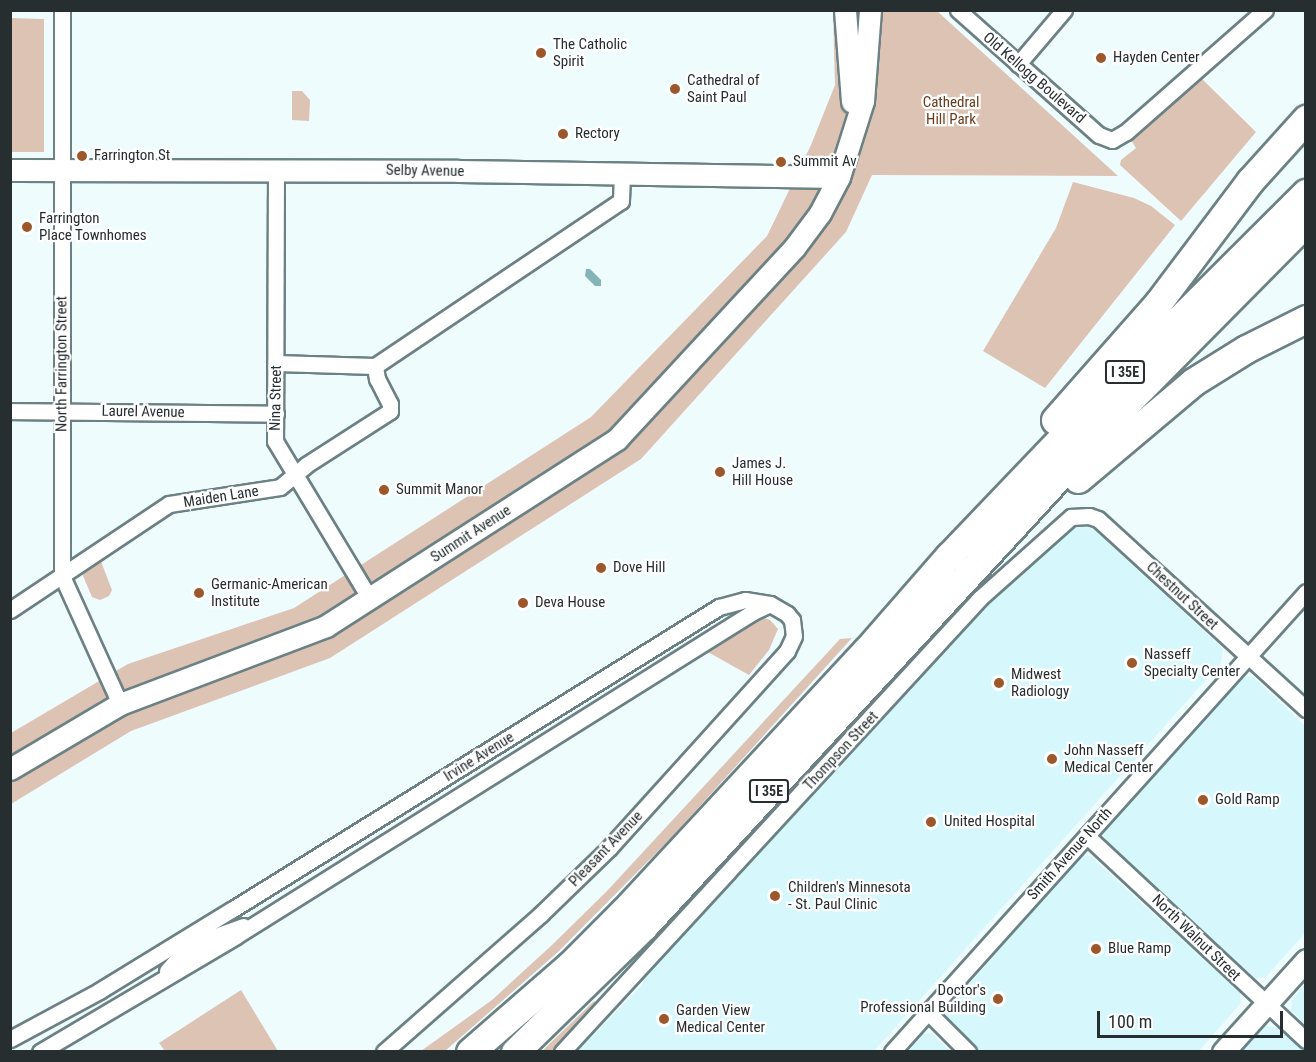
<!DOCTYPE html>
<html>
<head>
<meta charset="utf-8">
<style>
  body { margin:0 }
  #map { position:relative; width:1316px; height:1062px; overflow:hidden; background:#eefcfe; font-family:"Roboto Condensed",sans-serif }
  div>[style] { position:absolute }
  .built>* { inset:0; background:#d6f8fc }
  .green>* { inset:0; background:#dcc3b4 }
  .water>* { inset:0; background:#83b4ba }
  .roads { filter:drop-shadow(2px 0 #6c8184) drop-shadow(-2px 0 #6c8184) drop-shadow(0 2px #6c8184) drop-shadow(0 -2px #6c8184) }
  .street>* { height:15px; margin:-7.5px; padding:0 7.5px; transform-origin:7.5px; border-radius:7.5px; background:#fff }
  .secondary>* { height:21px; margin:-10.5px; padding:0 10.5px; transform-origin:10.5px; border-radius:10.5px; background:#fff }
  .highway>* { height:27px; margin:-13.5px; padding:0 13.5px; transform-origin:13.5px; border-radius:13.5px; background:#fff }
  .dots>* { width:16px; height:16px; translate:-50% -50%; box-sizing:border-box; border:3px solid #fff; border-radius:50% }
  span { translate:-50% -50%; white-space:nowrap; text-align:center; line-height:1.15; -webkit-text-stroke:4.5px #fff; paint-order:stroke }
  .shield-label span { padding:2px 4px; background:#fff; border:2px solid; border-radius:4px; -webkit-text-stroke-width:0 }
  .shield-label { font-size:14px; color:#262e30; font-weight:700 }
  .poi-label { font-size:15px; color:#262e30 }
  .left { translate:0 -50%; text-align:left }
  .right { translate:-100% -50%; text-align:right }
  .street-label { font-size:15px; color:#262e30 }
  .park-label { font-size:15px; color:#6c3b1c }
  .frame { position:absolute; inset:0; border:12px solid #262e30; pointer-events:none }
  .scale { position:absolute; left:1097px; top:1011px; width:186px; height:27px; box-sizing:border-box; border:3px solid #262e30; border-top:0; padding-left:8px; font-size:18px; line-height:21px; white-space:nowrap; color:#262e30; -webkit-text-stroke:4px #fff; paint-order:stroke }
</style>
</head>
<body>
<div id="map">
  <div class="built">
    <i style="clip-path:polygon(1080px 523px,1096px 531px,1223px 649px,1221px 663px,874px 1051px,577px 1052px,642px 985px,644px 975px,987px 600px,1064px 528px)"></i>
    <i style="clip-path:polygon(1241px 677px,1253px 677px,1306px 727px,1305px 933px,1266px 977px,1255px 978px,1107px 841px,1103px 834px,1107px 825px)"></i>
    <i style="clip-path:polygon(1082px 855px,1090px 856px,1240px 993px,1241px 1003px,1198px 1052px,980px 1051px,945px 1019px,944px 1006px,963px 985px,968px 985px,985px 966px,987px 958px)"></i>
    <i style="clip-path:polygon(1305px 984px,1305px 1025px,1291px 1011px,1292px 1000px)"></i>
    <i style="clip-path:polygon(1264px 1026px,1280px 1028px,1303px 1051px,1242px 1051px)"></i>
    <i style="clip-path:polygon(931px 1033px,950px 1051px,904px 1051px,920px 1034px)"></i>
  </div>
  <div class="green">
    <i style="clip-path:polygon(833px 11px,937px 11px,1118px 176px,872px 175px,846px 232px,641px 459px,330px 658px,131px 731px,11px 804px,11px 733px,128px 664px,294px 608px,591px 417px,767px 236px,811px 145px,835px 85px)"></i>
    <i style="clip-path:polygon(11px 18px,44px 19px,44px 152px,11px 152px)"></i>
    <i style="clip-path:polygon(1201px 78px,1256px 132px,1181px 221px,1120px 165px,1121px 160px,1136px 148px,1131px 140px)"></i>
    <i style="clip-path:polygon(292px 91px,302px 91px,310px 100px,309px 121px,292px 120px)"></i>
    <i style="clip-path:polygon(1073px 182px,1134px 198px,1151px 206px,1175px 225px,1045px 388px,983px 351px,1056px 228px)"></i>
    <i style="clip-path:polygon(100px 559px,112px 590px,109px 596px,100px 600px,92px 597px,81px 571px)"></i>
    <i style="clip-path:polygon(761px 617px,770px 620px,778px 629px,769px 650px,749px 675px,706px 651px)"></i>
    <i style="clip-path:polygon(852px 638px,669px 840px,559px 951px,445px 1051px,421px 1051px,492px 1000px,552px 945px,607px 891px,840px 639px)"></i>
    <i style="clip-path:polygon(241px 990px,278px 1051px,165px 1051px,159px 1043px)"></i>
    <i style="clip-path:polygon(594px 1001px,600px 1005px,554px 1051px,541px 1052px)"></i>
  </div>
  <div class="water">
    <i style="clip-path:polygon(586px 269px,590px 269px,601px 280px,601px 286px,595px 286px,585px 276px)"></i>
  </div>
  <div class="roads">
    <div class="street">
      <i style="left:62px;top:10px;width:566px;rotate:90deg"></i>
      <i style="left:62px;top:576px;width:141px;rotate:65.6deg"></i>
      <i style="left:958px;top:10px;width:188px;rotate:41.6deg"></i>
      <i style="left:1099px;top:135px;width:14px;rotate:21deg"></i>
      <i style="left:1112px;top:140px;width:16px;rotate:-30deg"></i>
      <i style="left:1126px;top:132px;width:185px;rotate:-41.3deg"></i>
      <i style="left:1018px;top:64px;width:71px;rotate:-49.6deg"></i>
      <i style="left:276px;top:170px;width:271px;rotate:90.2deg"></i>
      <i style="left:275px;top:441px;width:184px;rotate:59deg"></i>
      <i style="left:276px;top:363px;width:99px;rotate:1.7deg"></i>
      <i style="left:375px;top:366px;width:296px;rotate:-33.9deg"></i>
      <i style="left:621px;top:201px;width:26px;rotate:-88deg"></i>
      <i style="left:10px;top:411px;width:266px;rotate:0.6deg"></i>
      <i style="left:10px;top:610px;width:191px;rotate:-33.7deg"></i>
      <i style="left:169px;top:504px;width:112px;rotate:-8.7deg"></i>
      <i style="left:280px;top:487px;width:34px;rotate:-40deg"></i>
      <i style="left:306px;top:465px;width:100px;rotate:-32.7deg"></i>
      <i style="left:390px;top:411px;width:7px;rotate:-90deg"></i>
      <i style="left:390px;top:404px;width:28px;rotate:-117deg"></i>
      <i style="left:377px;top:379px;width:13px;rotate:-99deg"></i>
      <i style="left:1087px;top:836px;width:299px;rotate:43deg"></i>
      <i style="left:167px;top:971px;width:20px;rotate:-49deg"></i>
      <i style="left:180px;top:956px;width:24px;rotate:-36deg"></i>
      <i style="left:199px;top:942px;width:47px;rotate:-20deg"></i>
      <i style="left:928px;top:1012px;width:57px;rotate:45deg"></i>
      <i style="left:10px;top:1039px;width:101px;rotate:-28.3deg"></i>
      <i style="left:99px;top:991px;width:157px;rotate:-31.5deg"></i>
      <i style="left:233px;top:909px;width:572px;rotate:-31.86deg"></i>
      <i style="left:719px;top:607px;width:27px;rotate:-15deg"></i>
      <i style="left:745px;top:600px;width:25px;rotate:9deg"></i>
      <i style="left:770px;top:604px;width:20px;rotate:30deg"></i>
      <i style="left:787px;top:614px;width:8px;rotate:50deg"></i>
      <i style="left:792px;top:620px;width:16px;rotate:83deg"></i>
      <i style="left:794px;top:636px;width:17px;rotate:115deg"></i>
      <i style="left:787px;top:651px;width:266px;rotate:132.1deg"></i>
      <i style="left:609px;top:848px;width:95px;rotate:135.9deg"></i>
      <i style="left:541px;top:914px;width:209px;rotate:138.7deg"></i>
      <i style="left:40px;top:1052px;width:228px;rotate:-30.6deg"></i>
      <i style="left:236px;top:936px;width:610px;rotate:-32.08deg"></i>
      <i style="left:753px;top:612px;width:19px;rotate:-25deg"></i>
      <i style="left:562px;top:1052px;width:617px;rotate:-47.36deg"></i>
      <i style="left:980px;top:598px;width:122px;rotate:-41.7deg"></i>
      <i style="left:1071px;top:517px;width:18px;rotate:-3deg"></i>
      <i style="left:1089px;top:516px;width:9px;rotate:18deg"></i>
      <i style="left:1098px;top:519px;width:282px;rotate:42.4deg"></i>
      <i style="left:892px;top:1052px;width:619px;rotate:-48.01deg"></i>
    </div>
    <div class="secondary">
      <i style="left:845px;top:10px;width:92px;rotate:85.6deg"></i>
      <i style="left:10px;top:170px;width:448px;rotate:0.1deg"></i>
      <i style="left:458px;top:171px;width:381px;rotate:0.9deg"></i>
      <i style="left:10px;top:769px;width:128px;rotate:-30.6deg"></i>
      <i style="left:120px;top:704px;width:220px;rotate:-20.7deg"></i>
      <i style="left:326px;top:626px;width:346px;rotate:-32.7deg"></i>
      <i style="left:617px;top:439px;width:260px;rotate:-47.2deg"></i>
      <i style="left:794px;top:248px;width:44px;rotate:-53.4deg"></i>
      <i style="left:820px;top:213px;width:41px;rotate:-62.2deg"></i>
      <i style="left:839px;top:177px;width:80px;rotate:-72.5deg"></i>
      <i style="left:863px;top:101px;width:91px;rotate:-85.6deg"></i>
      <i style="left:1223px;top:1052px;width:124px;rotate:-47.9deg"></i>
    </div>
    <div class="highway">
      <i style="left:1055px;top:420px;width:156px;rotate:-48.6deg"></i>
      <i style="left:1158px;top:303px;width:153px;rotate:-53deg"></i>
      <i style="left:1250px;top:181px;width:84px;rotate:-47.9deg"></i>
      <i style="left:1078px;top:479px;width:150px;rotate:-40.1deg"></i>
      <i style="left:1193px;top:382px;width:62px;rotate:-31.9deg"></i>
      <i style="left:1246px;top:349px;width:67px;rotate:-26.6deg"></i>
      <i style="left:470px;top:1052px;width:131px;rotate:-41deg"></i>
      <i style="left:569px;top:966px;width:79px;rotate:-45deg"></i>
      <i style="left:625px;top:910px;width:354px;rotate:-47.1deg"></i>
      <i style="left:866px;top:651px;width:126px;rotate:-48.9deg"></i>
      <i style="left:949px;top:556px;width:224px;rotate:-46.3deg"></i>
      <i style="left:1104px;top:394px;width:285px;rotate:-44.9deg"></i>
      <i style="left:515px;top:1052px;width:180px;rotate:-44.3deg"></i>
      <i style="left:644px;top:926px;width:703px;rotate:-47.3deg"></i>
      <i style="left:1121px;top:409px;width:263px;rotate:-45.3deg"></i>
    </div>
  </div>
  <div class="dots">
    <i style="left:541px;top:53px;background:#9c582b"></i>
    <i style="left:1101px;top:58px;background:#9c582b"></i>
    <i style="left:675px;top:89px;background:#9c582b"></i>
    <i style="left:563px;top:134px;background:#9c582b"></i>
    <i style="left:82px;top:156px;background:#9c582b"></i>
    <i style="left:781px;top:162px;background:#9c582b"></i>
    <i style="left:27px;top:227px;background:#9c582b"></i>
    <i style="left:720px;top:472px;background:#9c582b"></i>
    <i style="left:384px;top:490px;background:#9c582b"></i>
    <i style="left:601px;top:568px;background:#9c582b"></i>
    <i style="left:199px;top:593px;background:#9c582b"></i>
    <i style="left:523px;top:603px;background:#9c582b"></i>
    <i style="left:1132px;top:663px;background:#9c582b"></i>
    <i style="left:999px;top:683px;background:#9c582b"></i>
    <i style="left:1052px;top:759px;background:#9c582b"></i>
    <i style="left:1203px;top:800px;background:#9c582b"></i>
    <i style="left:931px;top:822px;background:#9c582b"></i>
    <i style="left:775px;top:896px;background:#9c582b"></i>
    <i style="left:1096px;top:949px;background:#9c582b"></i>
    <i style="left:998px;top:999px;background:#9c582b"></i>
    <i style="left:664px;top:1019px;background:#9c582b"></i>
  </div>
  <div class="shield-label">
    <span style="left:1125px;top:372px">I 35E</span>
    <span style="left:769px;top:791px">I 35E</span>
  </div>
  <div class="poi-label">
    <span class="left" style="left:553px;top:53px">The Catholic<br>Spirit</span>
    <span class="left" style="left:1113px;top:58px">Hayden Center</span>
    <span class="left" style="left:687px;top:89px">Cathedral of<br>Saint Paul</span>
    <span class="left" style="left:575px;top:134px">Rectory</span>
    <span class="left" style="left:94px;top:156px">Farrington St</span>
    <span class="left" style="left:793px;top:162px">Summit Av</span>
    <span class="left" style="left:39px;top:227px">Farrington<br>Place Townhomes</span>
    <span class="left" style="left:732px;top:472px">James J.<br>Hill House</span>
    <span class="left" style="left:396px;top:490px">Summit Manor</span>
    <span class="left" style="left:613px;top:568px">Dove Hill</span>
    <span class="left" style="left:211px;top:593px">Germanic-American<br>Institute</span>
    <span class="left" style="left:535px;top:603px">Deva House</span>
    <span class="left" style="left:1144px;top:663px">Nasseff<br>Specialty Center</span>
    <span class="left" style="left:1011px;top:683px">Midwest<br>Radiology</span>
    <span class="left" style="left:1064px;top:759px">John Nasseff<br>Medical Center</span>
    <span class="left" style="left:1215px;top:800px">Gold Ramp</span>
    <span class="left" style="left:944px;top:822px">United Hospital</span>
    <span class="left" style="left:788px;top:896px">Children's Minnesota<br>- St. Paul Clinic</span>
    <span class="left" style="left:1108px;top:949px">Blue Ramp</span>
    <span class="right" style="left:986px;top:999px">Doctor's<br>Professional Building</span>
    <span class="left" style="left:676px;top:1019px">Garden View<br>Medical Center</span>
  </div>
  <div class="street-label">
    <span style="left:1034px;top:78px;rotate:41deg">Old Kellogg Boulevard</span>
    <span style="left:425px;top:171px;rotate:1deg">Selby Avenue</span>
    <span style="left:62px;top:364px;rotate:-90deg">North Farrington Street</span>
    <span style="left:276px;top:398px;rotate:-89deg">Nina Street</span>
    <span style="left:143px;top:412px;rotate:1deg">Laurel Avenue</span>
    <span style="left:221px;top:497px;rotate:-9deg">Maiden Lane</span>
    <span style="left:471px;top:534px;rotate:-33deg">Summit Avenue</span>
    <span style="left:1182px;top:596px;rotate:43deg">Chestnut Street</span>
    <span style="left:841px;top:751px;rotate:-47deg">Thompson Street</span>
    <span style="left:479px;top:757px;rotate:-32deg">Irvine Avenue</span>
    <span style="left:606px;top:849px;rotate:-46deg">Pleasant Avenue</span>
    <span style="left:1070px;top:854px;rotate:-48deg">Smith Avenue North</span>
    <span style="left:1196px;top:938px;rotate:44deg">North Walnut Street</span>
  </div>
  <div class="park-label">
    <span style="left:951px;top:111px">Cathedral<br>Hill Park</span>
  </div>
  <div class="frame"></div>
  <div class="scale">100 m</div>
</div>
</body>
</html>
